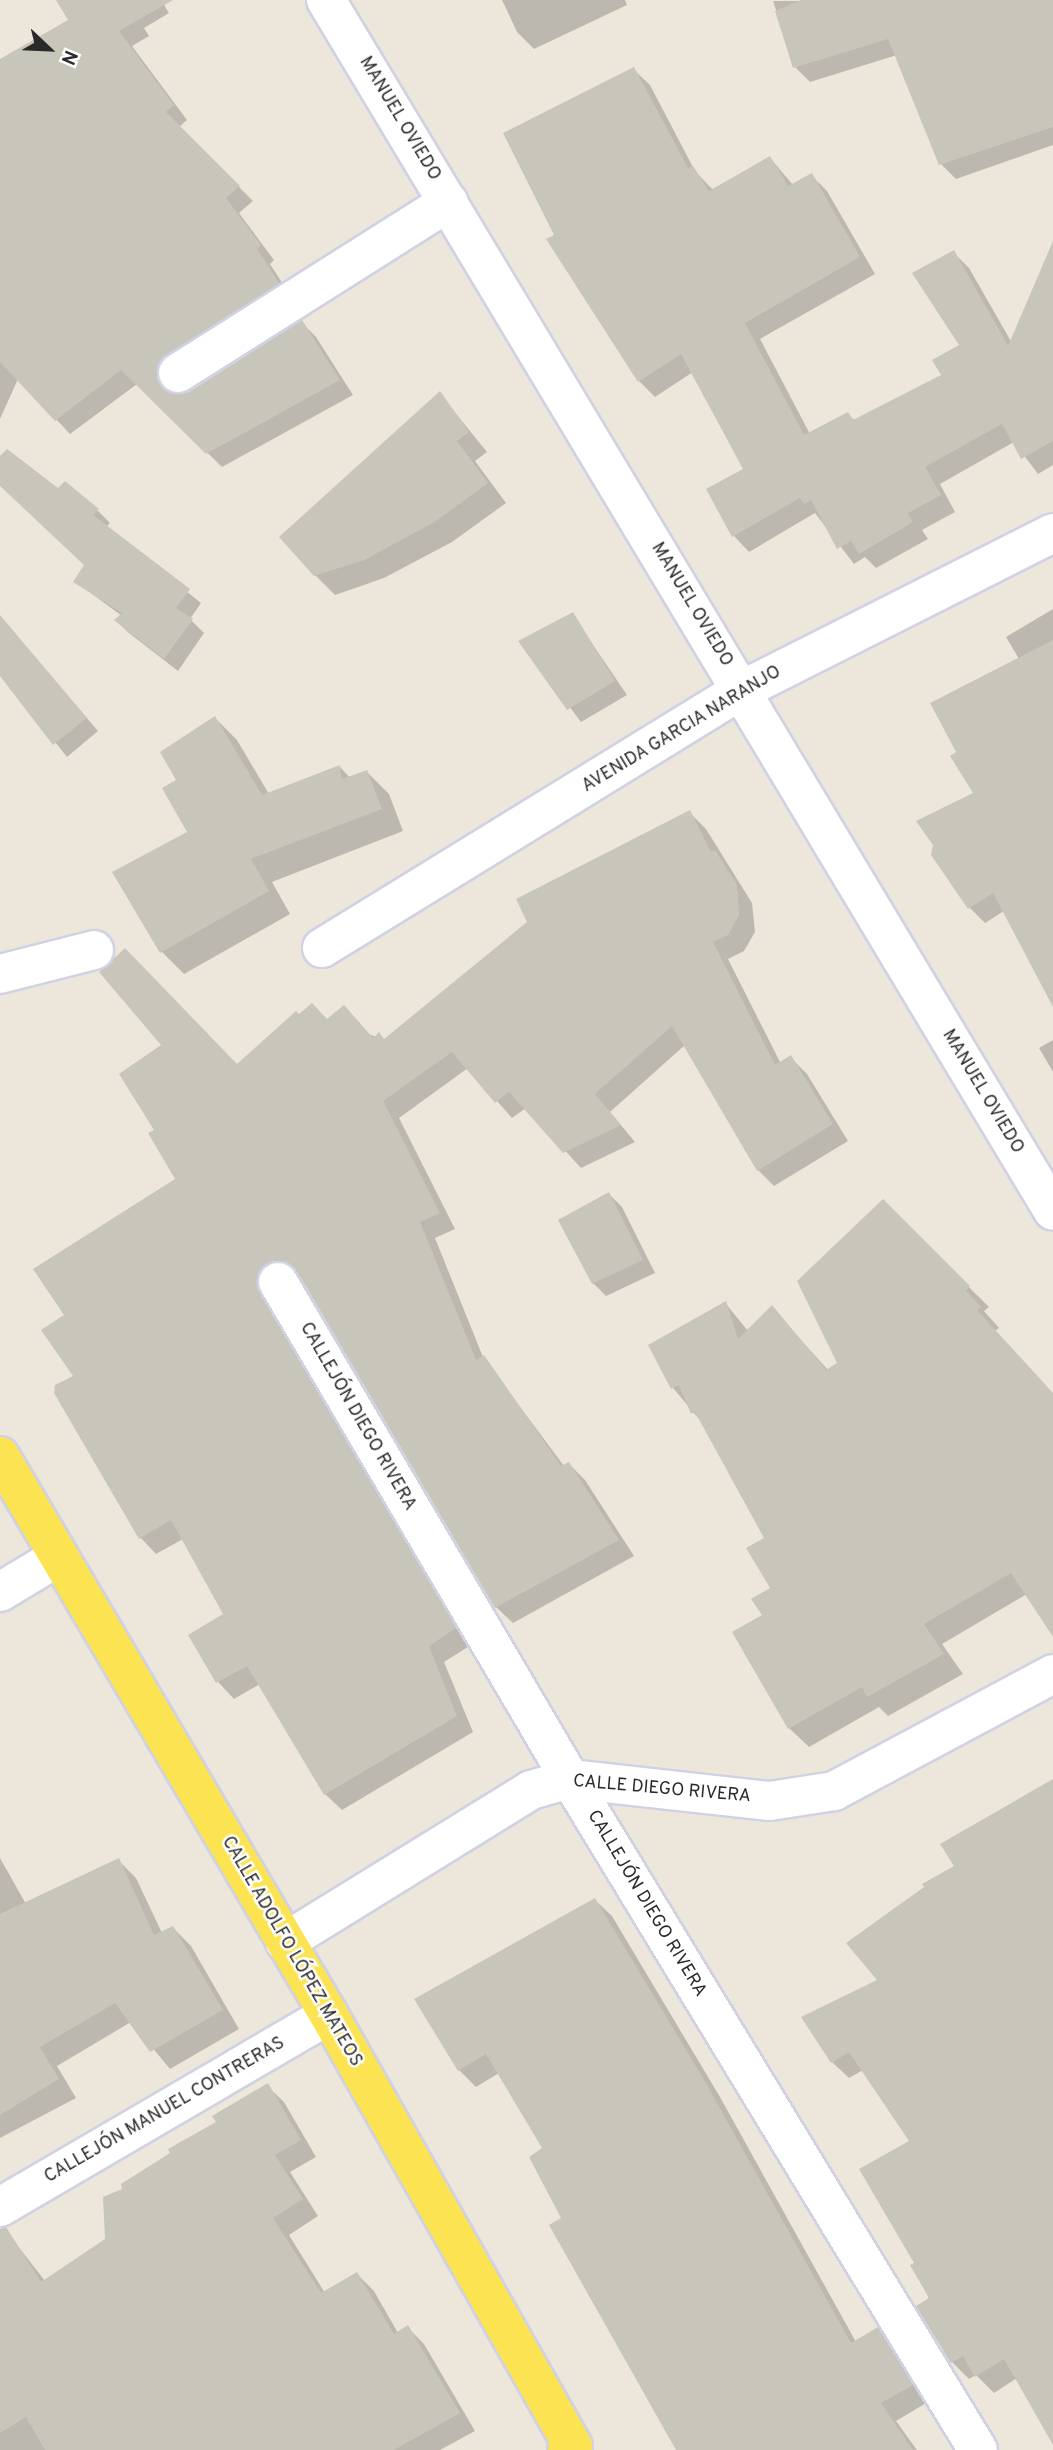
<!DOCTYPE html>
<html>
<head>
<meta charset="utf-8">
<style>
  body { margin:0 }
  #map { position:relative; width:1053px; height:2450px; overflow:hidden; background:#ede7db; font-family:Overpass,sans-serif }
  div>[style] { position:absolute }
  .shadow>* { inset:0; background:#0003 }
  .building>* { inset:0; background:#c8c5ba }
  .roads { filter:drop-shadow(2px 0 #d0d2e4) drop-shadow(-2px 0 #d0d2e4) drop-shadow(0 2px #d0d2e4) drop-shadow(0 -2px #d0d2e4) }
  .minor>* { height:38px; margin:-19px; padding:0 19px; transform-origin:19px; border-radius:19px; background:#fff }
  .major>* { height:38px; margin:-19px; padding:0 19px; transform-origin:19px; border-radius:19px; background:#fce352 }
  span { translate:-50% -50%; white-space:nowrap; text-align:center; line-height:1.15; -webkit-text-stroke:5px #fff; paint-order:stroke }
  .street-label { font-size:18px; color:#2a2a2a }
  .north { position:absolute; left:14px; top:14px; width:70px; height:70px; -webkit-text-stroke:5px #fff; paint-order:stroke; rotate:113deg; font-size:19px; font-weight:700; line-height:28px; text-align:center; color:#2a2a2a }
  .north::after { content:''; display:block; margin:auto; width:24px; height:32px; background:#2a2a2a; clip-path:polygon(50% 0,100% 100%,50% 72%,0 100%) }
</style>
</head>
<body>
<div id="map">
  <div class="shadow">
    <i style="clip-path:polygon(58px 0,161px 0,169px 13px,144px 28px,149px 36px,132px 46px,187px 120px,179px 127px,253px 201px,239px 213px,274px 260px,270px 264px,292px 298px,170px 388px,171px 394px,190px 394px,302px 323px,316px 337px,353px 395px,222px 467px,137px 384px,70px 434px,18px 379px,0 419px,0 61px,70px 21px)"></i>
    <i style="clip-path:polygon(502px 0,625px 0,627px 5px,534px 49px,517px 32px)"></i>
    <i style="clip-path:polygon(1053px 0,1053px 145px,956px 179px,941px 164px,897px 55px,810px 82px,795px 67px,773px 1px)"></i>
    <i style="clip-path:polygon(634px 70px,650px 85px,695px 171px,713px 190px,770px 158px,793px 185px,811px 175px,827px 191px,875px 274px,760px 339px,810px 434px,848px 414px,855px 421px,944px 376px,961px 346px,953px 252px,969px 268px,1012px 343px,1053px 278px,1053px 465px,1038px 474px,1014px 442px,940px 484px,955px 512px,922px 530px,928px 539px,876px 568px,865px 557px,854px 564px,815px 513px,749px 552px,734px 536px,745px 469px,693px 372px,655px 397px,639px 381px,557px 235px)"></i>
    <i style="clip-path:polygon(439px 393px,487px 452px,475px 461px,506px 503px,452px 542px,384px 578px,335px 595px,315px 575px)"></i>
    <i style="clip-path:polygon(0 459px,97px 510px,110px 523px,106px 527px,201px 603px,190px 619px,204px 633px,178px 671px,129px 633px,116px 621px,122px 616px,76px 582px,86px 565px,0 484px)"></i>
    <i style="clip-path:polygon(1053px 609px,1053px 999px,1004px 911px,985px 923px,970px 908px,975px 793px,959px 753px,1019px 659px,1006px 637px)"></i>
    <i style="clip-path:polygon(572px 614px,627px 695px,581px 722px,521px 642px)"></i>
    <i style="clip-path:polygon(0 617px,98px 731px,67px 757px,0 673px)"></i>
    <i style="clip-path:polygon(215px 718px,237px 740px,269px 794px,340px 767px,350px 778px,367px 772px,389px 794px,403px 831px,272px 882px,290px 914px,184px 974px,161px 951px,190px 833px,179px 780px)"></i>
    <i style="clip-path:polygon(690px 813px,706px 829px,752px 903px,755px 932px,744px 951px,728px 959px,781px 1064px,791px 1058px,807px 1074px,848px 1141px,774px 1186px,758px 1170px,685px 1045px,610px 1112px,635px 1142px,581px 1168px,526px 1108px,512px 1118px,468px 1068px,399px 1118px,455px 1229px,435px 1238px,483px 1357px,564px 1466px,569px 1464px,585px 1480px,634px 1556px,513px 1623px,496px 1607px,303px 1278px,284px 1279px,471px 1645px,444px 1662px,473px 1732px,342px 1810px,325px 1794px,260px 1684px,234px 1699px,218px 1682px,190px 1636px,226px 1614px,183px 1539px,156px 1554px,140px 1537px,75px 1376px,66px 1316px,178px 1180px,237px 1066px,328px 1020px,385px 1040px)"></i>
    <i style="clip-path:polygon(1053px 1040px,1053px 1072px,1039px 1048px)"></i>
    <i style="clip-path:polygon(609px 1194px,622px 1207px,655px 1273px,606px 1296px,593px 1283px)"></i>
    <i style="clip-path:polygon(883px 1202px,989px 1307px,984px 1311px,999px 1328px,995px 1331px,1053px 1394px,1053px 1623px,1027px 1594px,942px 1644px,963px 1674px,888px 1716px,879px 1707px,809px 1747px,789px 1728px,764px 1615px,773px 1589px,766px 1539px,704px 1425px,673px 1388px,726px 1304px,748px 1331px,772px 1308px,828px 1370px,839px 1363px)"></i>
    <i style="clip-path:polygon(1053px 1781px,1053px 2420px,1017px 2378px,994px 2393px,976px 2375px,969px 2379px,952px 2362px,916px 2263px,911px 2142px,863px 2070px,849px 2078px,832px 2062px,879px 1980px,956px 1867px)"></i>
    <i style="clip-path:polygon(0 1858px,26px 1904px,118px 1860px,136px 1878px,162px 1933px,173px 1928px,191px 1946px,239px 2029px,170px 2069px,131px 2022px,57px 2066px,76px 2098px,0 2138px)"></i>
    <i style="clip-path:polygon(595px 1900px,612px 1916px,720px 2097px,856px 2342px,877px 2329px,894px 2346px,928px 2402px,896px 2421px,917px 2450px,679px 2450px,563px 2219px,544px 2148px,499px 2073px,476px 2087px,459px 2070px)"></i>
    <i style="clip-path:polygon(267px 2086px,284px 2102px,316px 2157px,290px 2172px,318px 2216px,289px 2235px,325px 2293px,357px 2274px,374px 2291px,398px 2333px,407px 2327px,424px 2344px,475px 2431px,440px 2450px,0 2450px,0 2242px,10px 2236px,45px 2281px,107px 2240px,125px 2190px)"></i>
  </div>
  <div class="building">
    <i style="clip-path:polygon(56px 0,173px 0,119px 31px,174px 105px,166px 112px,240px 186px,226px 198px,261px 245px,257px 249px,279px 283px,166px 355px,156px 373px,160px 385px,178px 395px,189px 392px,302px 320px,340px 380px,206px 454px,121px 370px,55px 421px,0 362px,0 59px,68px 20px)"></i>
    <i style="clip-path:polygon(801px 0,1053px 0,1053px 127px,939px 165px,888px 39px,793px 68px,775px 11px)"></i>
    <i style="clip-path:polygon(634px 67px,688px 168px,693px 166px,709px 191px,770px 156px,788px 186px,812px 173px,860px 257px,745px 323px,804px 435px,848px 412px,853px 420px,941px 375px,932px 360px,959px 345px,912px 273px,954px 250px,1008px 346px,1053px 241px,1053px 441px,1021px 459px,1002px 424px,925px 467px,941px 495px,908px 513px,913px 522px,859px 554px,851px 541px,837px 549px,811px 500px,804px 504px,800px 498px,732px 537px,706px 489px,743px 469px,681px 354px,638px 382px,546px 239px,554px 235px,503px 133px)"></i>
    <i style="clip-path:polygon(440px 391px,469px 432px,457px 441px,488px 483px,433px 523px,364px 560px,314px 576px,279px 537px)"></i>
    <i style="clip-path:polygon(7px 449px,58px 488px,65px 481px,99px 509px,93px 515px,190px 589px,176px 608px,193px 619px,164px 659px,114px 620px,122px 613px,73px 582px,84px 565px,0 486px,0 456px)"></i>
    <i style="clip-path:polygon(573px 612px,615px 681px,567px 710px,518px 641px)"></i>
    <i style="clip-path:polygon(0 615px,87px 718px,53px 745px,0 676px)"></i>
    <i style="clip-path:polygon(1053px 640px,1053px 1007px,993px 893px,968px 909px,931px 855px,933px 845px,916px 821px,973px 793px,950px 756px,956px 752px,930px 703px)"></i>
    <i style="clip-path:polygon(215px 716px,262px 795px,340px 765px,342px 779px,367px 770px,382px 809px,251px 859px,269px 891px,160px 953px,112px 872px,187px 832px,162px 788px,176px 780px,160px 752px)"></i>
    <i style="clip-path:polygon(690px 810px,711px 852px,715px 850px,737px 885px,739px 915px,728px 935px,713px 942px,775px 1065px,791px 1055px,833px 1124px,757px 1171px,672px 1026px,595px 1094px,621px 1125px,563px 1153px,509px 1092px,495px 1103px,452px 1052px,383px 1101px,440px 1213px,420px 1222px,476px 1360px,484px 1355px,561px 1466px,569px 1462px,619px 1540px,495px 1608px,297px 1271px,277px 1260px,259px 1272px,259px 1293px,456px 1628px,429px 1646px,457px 1716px,324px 1795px,247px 1666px,216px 1683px,188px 1635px,223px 1614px,171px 1520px,139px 1539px,54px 1393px,55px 1385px,73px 1376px,41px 1330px,64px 1315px,33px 1269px,175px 1179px,148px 1133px,154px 1130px,119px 1074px,161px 1045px,99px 972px,125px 948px,237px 1064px,296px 1011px,299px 1014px,312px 1003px,327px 1019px,344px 1005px,373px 1038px,379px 1032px,384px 1039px,527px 922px,516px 899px)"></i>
    <i style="clip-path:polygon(609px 1192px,643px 1260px,592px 1284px,558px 1220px)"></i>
    <i style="clip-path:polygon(883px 1199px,970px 1286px,966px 1291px,981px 1307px,977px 1310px,1053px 1393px,1053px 1637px,1011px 1573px,924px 1624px,944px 1654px,867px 1697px,862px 1687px,788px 1729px,732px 1632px,762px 1615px,751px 1599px,770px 1588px,746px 1548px,764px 1538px,695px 1412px,691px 1414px,679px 1385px,671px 1389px,648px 1345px,726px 1301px,738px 1339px,772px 1305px,826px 1370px,837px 1363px,797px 1281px)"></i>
    <i style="clip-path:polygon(1053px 1779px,1053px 2445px,1004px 2359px,975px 2377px,963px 2356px,951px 2363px,916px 2306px,929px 2298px,910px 2265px,914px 2263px,859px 2169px,909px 2141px,849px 2052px,831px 2063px,801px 2017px,877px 1980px,846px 1943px,924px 1887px,922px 1884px,954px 1866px,940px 1844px)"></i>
    <i style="clip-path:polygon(119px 1858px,154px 1935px,173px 1926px,223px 2010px,150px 2052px,115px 2003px,40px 2047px,59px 2079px,0 2115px,0 1914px)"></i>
    <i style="clip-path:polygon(595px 1898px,703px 2078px,851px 2343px,878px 2327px,913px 2385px,881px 2403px,913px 2450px,676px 2450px,549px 2225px,561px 2218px,529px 2157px,542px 2148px,486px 2054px,458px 2071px,414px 1999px)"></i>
    <i style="clip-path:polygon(268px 2083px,301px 2140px,275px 2155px,303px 2199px,273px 2218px,321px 2293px,357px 2272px,394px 2334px,408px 2325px,460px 2413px,394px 2450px,45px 2450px,26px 2417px,0 2433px,0 2229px,6px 2227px,41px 2282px,105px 2239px,103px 2197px,122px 2189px,121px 2184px,170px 2153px,168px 2149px,216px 2122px,212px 2116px)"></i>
  </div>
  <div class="roads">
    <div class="minor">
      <i style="left:326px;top:0;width:1412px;rotate:59.02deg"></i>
      <i style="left:178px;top:373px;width:320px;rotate:-32.3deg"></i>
      <i style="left:322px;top:948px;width:493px;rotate:-31.6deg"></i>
      <i style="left:742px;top:690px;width:348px;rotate:-26.8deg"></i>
      <i style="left:0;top:974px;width:97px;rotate:-14.3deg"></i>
      <i style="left:278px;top:1282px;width:576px;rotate:59.56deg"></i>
      <i style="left:570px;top:1779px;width:785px;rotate:58.7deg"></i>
      <i style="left:0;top:1592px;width:68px;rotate:-31.1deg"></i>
      <i style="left:285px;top:1942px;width:289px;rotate:-31.7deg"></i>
      <i style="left:531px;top:1790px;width:41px;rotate:-15.8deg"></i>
      <i style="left:570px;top:1779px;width:201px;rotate:6.3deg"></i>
      <i style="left:770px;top:1801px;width:65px;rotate:-8.9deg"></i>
      <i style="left:834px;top:1791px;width:248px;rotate:-28.1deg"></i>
      <i style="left:0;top:2207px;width:381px;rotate:-30.3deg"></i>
    </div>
    <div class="major">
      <i style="left:0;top:1456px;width:649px;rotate:59.52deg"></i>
      <i style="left:329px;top:2015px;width:495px;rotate:60.5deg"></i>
      <i style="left:573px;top:2446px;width:7px;rotate:146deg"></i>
    </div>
  </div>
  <div class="street-label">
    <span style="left:399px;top:119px;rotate:59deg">MANUEL OVIEDO</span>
    <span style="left:691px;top:605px;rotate:59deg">MANUEL OVIEDO</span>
    <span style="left:682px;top:730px;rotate:-31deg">AVENIDA GARCIA NARANJO</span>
    <span style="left:982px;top:1092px;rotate:59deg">MANUEL OVIEDO</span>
    <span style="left:357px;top:1417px;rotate:60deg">CALLEJÓN DIEGO RIVERA</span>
    <span style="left:662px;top:1790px;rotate:5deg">CALLE DIEGO RIVERA</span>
    <span style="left:646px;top:1904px;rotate:59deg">CALLEJÓN DIEGO RIVERA</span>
    <span style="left:291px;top:1952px;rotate:60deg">CALLE ADOLFO LÓPEZ MATEOS</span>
    <span style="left:165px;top:2111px;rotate:-30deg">CALLEJÓN MANUEL CONTRERAS</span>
  </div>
  <div class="north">N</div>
</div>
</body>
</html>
